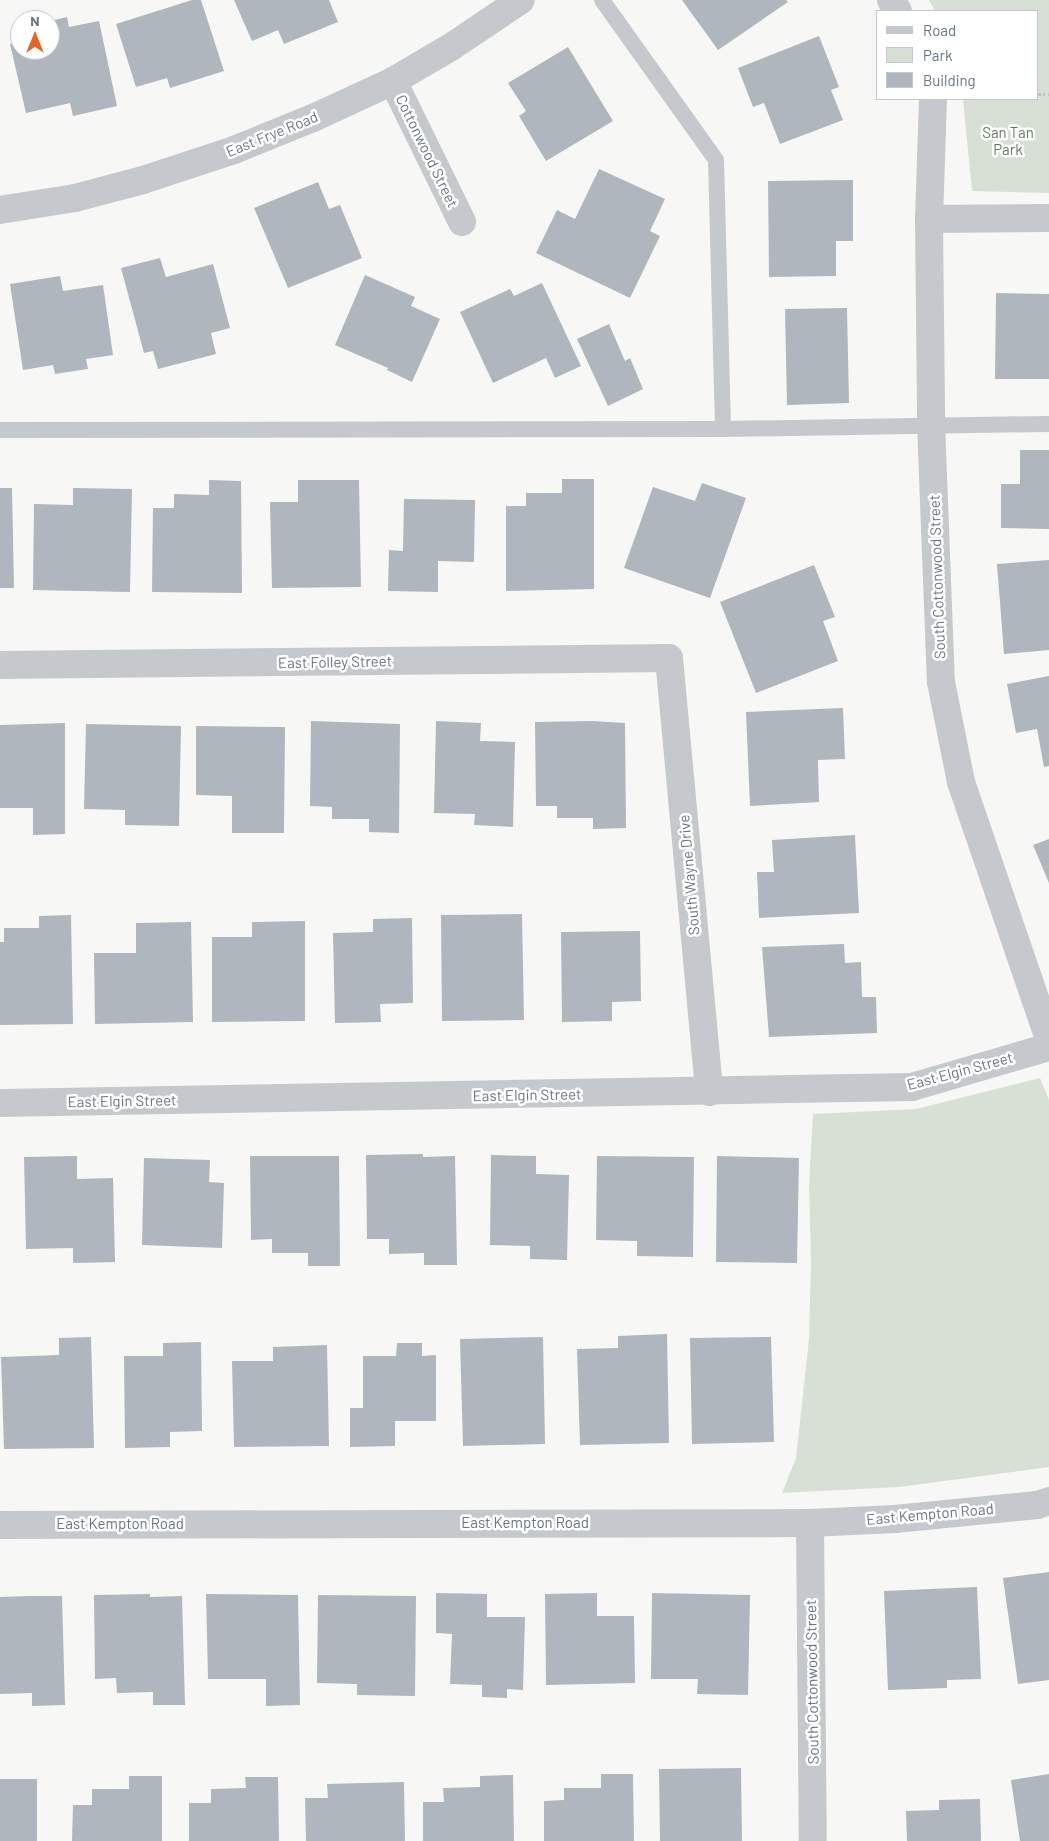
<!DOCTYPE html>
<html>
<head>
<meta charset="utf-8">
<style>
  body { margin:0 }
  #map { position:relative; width:1049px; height:1841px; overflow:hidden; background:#f7f8f5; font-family:Barlow,sans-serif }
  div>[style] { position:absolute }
  .green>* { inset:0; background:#d8e0d6 }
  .building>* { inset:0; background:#afb6bd }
  .path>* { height:3px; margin-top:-1.5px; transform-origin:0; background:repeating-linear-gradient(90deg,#c1c2c5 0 2.5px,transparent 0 5px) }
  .service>* { height:16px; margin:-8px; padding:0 8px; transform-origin:8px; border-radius:8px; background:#c5c8cc }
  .minor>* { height:28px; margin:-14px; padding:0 14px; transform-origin:14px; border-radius:14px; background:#c5c8cc }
  .tertiary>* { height:28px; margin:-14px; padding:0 14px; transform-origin:14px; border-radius:14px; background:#c5c8cc }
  span { translate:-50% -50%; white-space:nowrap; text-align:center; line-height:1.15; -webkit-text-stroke:5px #fff; paint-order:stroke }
  .park-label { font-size:15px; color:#637961 }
  .street-label { font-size:15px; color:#657587 }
  .legend { position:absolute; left:876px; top:10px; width:162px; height:90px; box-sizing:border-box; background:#fff; border:1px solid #c1c8cf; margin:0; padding:6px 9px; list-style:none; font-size:15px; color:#657587 }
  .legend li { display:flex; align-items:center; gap:10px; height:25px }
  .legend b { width:25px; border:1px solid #c1c8cf }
  .north { position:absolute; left:10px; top:10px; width:50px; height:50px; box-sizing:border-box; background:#fff; border:1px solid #c1c8cf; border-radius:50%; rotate:0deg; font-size:14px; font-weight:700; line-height:20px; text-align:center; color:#657587 }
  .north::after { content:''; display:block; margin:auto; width:18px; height:22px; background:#ea6322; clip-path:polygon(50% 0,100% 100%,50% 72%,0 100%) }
</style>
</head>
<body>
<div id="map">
  <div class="green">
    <i style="clip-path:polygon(929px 0,1049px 0,1049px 193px,972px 191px,963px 99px,1038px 99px,1038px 11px,935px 11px)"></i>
    <i style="clip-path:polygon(1040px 1078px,1049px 1100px,1049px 1467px,899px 1487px,782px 1493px,796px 1458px,809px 1339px,811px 1263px,809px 1184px,813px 1114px,916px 1109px)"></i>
  </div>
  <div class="building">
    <i style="clip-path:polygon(192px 0,201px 0,224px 71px,170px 88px,167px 78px,136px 87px,116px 24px)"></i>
    <i style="clip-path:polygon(234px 0,329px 0,338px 22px,284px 44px,278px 30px,252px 41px)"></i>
    <i style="clip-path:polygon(682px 0,786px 0,788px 2px,718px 50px)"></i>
    <i style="clip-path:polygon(67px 17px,69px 27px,99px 21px,117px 106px,73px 116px,70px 103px,26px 113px,10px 44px,20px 41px,20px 50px,50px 50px,50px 21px)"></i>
    <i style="clip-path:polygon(819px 36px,839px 87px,831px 90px,843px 120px,780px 144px,764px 103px,753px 107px,738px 68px)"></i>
    <i style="clip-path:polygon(568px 47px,613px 121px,546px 161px,519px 116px,526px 111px,508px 83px)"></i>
    <i style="clip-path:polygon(599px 169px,665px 199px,650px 231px,660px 236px,630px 298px,536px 253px,557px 210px,575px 219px)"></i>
    <i style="clip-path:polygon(853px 180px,853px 241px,836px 241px,836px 276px,769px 277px,768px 181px)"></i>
    <i style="clip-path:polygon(318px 182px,329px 209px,340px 205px,362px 258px,288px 288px,254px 208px)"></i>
    <i style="clip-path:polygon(160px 258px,166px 277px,213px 264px,230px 328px,211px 333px,216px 354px,158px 369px,153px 351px,144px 353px,121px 268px)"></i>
    <i style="clip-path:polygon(365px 275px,415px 297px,411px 306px,440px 319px,412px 382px,387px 370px,388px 368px,335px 345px)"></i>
    <i style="clip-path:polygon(60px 276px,63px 291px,103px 285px,113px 355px,86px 359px,88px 369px,55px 374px,53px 365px,23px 370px,10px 284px)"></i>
    <i style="clip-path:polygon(542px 283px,581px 366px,555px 378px,546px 358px,493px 383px,460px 312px,510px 289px,514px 296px)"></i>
    <i style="clip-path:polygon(996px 293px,1049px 294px,1049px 379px,995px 379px)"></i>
    <i style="clip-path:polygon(847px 308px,849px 403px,787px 405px,785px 309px)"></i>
    <i style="clip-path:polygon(609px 324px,625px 361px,630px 358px,643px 389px,608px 406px,577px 339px)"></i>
    <i style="clip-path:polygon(1020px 450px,1049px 450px,1049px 529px,1001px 528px,1001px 484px,1020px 484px)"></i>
    <i style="clip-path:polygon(562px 479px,594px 479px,594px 589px,506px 591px,506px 506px,526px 506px,526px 493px,562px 493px)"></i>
    <i style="clip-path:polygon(209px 480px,241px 481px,242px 593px,152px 592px,153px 508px,174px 508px,174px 494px,209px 495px)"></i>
    <i style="clip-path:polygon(298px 480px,359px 480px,361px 587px,272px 588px,270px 502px,298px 502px)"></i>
    <i style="clip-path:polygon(702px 483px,746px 498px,710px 598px,624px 568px,653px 487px,695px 501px)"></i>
    <i style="clip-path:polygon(0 488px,12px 488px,14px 588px,0 588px)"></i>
    <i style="clip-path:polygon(73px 488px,132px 489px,130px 592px,33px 590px,34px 504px,73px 505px)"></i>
    <i style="clip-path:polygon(404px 499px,475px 500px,474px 562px,438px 561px,438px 592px,388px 591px,389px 550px,403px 551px)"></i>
    <i style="clip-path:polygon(1049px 560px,1049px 650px,1004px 654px,997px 564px)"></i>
    <i style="clip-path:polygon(814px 565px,835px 617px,823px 621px,838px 661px,756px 693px,720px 602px)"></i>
    <i style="clip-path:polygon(1049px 676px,1049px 766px,1044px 767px,1037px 729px,1016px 733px,1007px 684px)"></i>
    <i style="clip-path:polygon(843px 708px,845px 759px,818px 760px,819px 802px,750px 806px,746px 712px)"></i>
    <i style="clip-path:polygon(311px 721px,400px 724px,399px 833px,369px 832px,369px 819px,332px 819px,332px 807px,310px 806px)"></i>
    <i style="clip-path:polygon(436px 721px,481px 723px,480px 741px,515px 742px,513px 827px,474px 825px,475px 814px,434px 813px)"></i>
    <i style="clip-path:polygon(592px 721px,625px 723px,626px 828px,593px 829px,593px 818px,557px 818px,557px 806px,536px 806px,535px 722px)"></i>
    <i style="clip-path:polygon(65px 723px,65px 834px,33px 835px,33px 808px,0 808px,0 725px)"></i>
    <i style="clip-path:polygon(86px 724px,181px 726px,179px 826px,125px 825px,125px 810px,84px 809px)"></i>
    <i style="clip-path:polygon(196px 726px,285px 727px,284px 833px,232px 833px,232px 796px,196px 795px)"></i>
    <i style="clip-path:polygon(855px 835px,859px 913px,759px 918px,757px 872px,774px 872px,772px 840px)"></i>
    <i style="clip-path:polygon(1049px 839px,1049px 883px,1033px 845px)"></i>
    <i style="clip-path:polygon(522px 914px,524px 1020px,442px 1021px,441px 915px)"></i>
    <i style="clip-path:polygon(71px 915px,73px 1024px,0 1025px,0 942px,4px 942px,4px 928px,39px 928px,39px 916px)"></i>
    <i style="clip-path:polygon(412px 918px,413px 1003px,380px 1004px,381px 1022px,335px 1023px,333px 933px,373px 932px,373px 919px)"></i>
    <i style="clip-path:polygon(305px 921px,305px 1021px,212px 1022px,212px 937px,252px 937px,252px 922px)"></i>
    <i style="clip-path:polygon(191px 922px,193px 1022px,95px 1024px,94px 953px,136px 953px,136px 923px)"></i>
    <i style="clip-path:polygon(640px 931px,641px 1001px,612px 1002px,612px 1021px,562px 1022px,561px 932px)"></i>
    <i style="clip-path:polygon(844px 944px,845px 963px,861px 962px,862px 997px,876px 997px,877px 1033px,769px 1037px,762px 947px)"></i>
    <i style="clip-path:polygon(423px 1154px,423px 1157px,455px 1156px,457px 1265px,424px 1265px,424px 1253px,389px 1254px,389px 1239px,367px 1239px,366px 1155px)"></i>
    <i style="clip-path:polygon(491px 1155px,536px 1156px,536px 1174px,569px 1175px,567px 1260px,530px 1259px,530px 1246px,490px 1245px)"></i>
    <i style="clip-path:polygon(77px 1156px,77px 1179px,113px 1178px,115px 1262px,73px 1263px,73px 1248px,26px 1249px,24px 1157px)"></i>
    <i style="clip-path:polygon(250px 1156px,339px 1156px,340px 1266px,308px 1266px,308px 1253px,272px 1253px,272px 1239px,251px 1240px)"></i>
    <i style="clip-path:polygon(597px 1156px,694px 1157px,693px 1257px,637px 1256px,637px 1241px,596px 1240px)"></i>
    <i style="clip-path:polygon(717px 1156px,799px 1158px,797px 1263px,716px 1262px)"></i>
    <i style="clip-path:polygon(144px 1158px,210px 1160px,209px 1182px,224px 1183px,222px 1248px,142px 1245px)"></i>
    <i style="clip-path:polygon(667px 1334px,669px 1443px,580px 1445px,577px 1349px,618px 1348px,618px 1336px)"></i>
    <i style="clip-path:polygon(91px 1337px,94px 1448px,4px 1449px,1px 1357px,59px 1355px,59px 1338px)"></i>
    <i style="clip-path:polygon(543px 1337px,545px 1444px,463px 1446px,460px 1339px)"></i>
    <i style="clip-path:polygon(771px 1337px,774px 1442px,692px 1444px,690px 1338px)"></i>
    <i style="clip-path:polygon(201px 1342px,202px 1431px,170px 1432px,170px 1447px,125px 1448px,124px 1356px,163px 1356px,163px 1343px)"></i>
    <i style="clip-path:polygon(397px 1343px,422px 1343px,422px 1356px,436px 1355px,436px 1421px,395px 1421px,395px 1446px,350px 1447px,350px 1408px,363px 1408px,363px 1356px,396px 1356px)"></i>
    <i style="clip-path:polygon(327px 1345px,329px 1446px,234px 1447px,232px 1361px,273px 1361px,273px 1347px)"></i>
    <i style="clip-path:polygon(1049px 1572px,1049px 1680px,1018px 1684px,1003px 1578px)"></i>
    <i style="clip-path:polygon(977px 1587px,981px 1679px,947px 1680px,947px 1688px,888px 1690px,884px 1591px)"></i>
    <i style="clip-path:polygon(436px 1593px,487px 1594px,487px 1617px,525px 1617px,523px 1690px,507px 1689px,507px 1698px,482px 1697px,482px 1685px,450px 1684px,452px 1634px,436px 1633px)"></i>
    <i style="clip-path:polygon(597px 1593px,597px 1616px,634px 1616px,635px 1683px,546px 1685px,545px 1594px)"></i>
    <i style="clip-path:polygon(652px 1593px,750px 1595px,748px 1695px,697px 1694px,698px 1679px,651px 1679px)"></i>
    <i style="clip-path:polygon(150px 1594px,150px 1597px,182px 1596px,185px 1705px,153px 1705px,153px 1692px,117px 1693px,116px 1678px,95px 1679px,94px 1595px)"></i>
    <i style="clip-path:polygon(206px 1594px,298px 1595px,300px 1705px,266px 1706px,266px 1679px,208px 1679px)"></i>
    <i style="clip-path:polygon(318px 1595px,416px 1596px,415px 1696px,357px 1695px,357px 1684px,317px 1683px)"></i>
    <i style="clip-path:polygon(29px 1596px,62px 1596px,65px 1705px,32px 1706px,32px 1693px,0 1694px,0 1597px)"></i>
    <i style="clip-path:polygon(741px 1768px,742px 1841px,660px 1841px,659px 1769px)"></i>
    <i style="clip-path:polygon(601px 1774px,633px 1774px,634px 1841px,544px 1841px,544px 1801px,564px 1800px,564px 1788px,601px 1788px)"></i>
    <i style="clip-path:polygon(1049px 1774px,1049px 1841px,1020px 1841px,1011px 1780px)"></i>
    <i style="clip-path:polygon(513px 1775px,514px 1841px,423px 1841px,423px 1802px,444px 1802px,443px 1788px,480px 1787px,480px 1776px)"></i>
    <i style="clip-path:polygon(129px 1776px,162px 1776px,162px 1841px,72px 1841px,73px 1805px,92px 1805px,92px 1789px,129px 1789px)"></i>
    <i style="clip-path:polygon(245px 1777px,278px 1777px,279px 1841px,189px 1841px,189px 1803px,211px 1803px,211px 1789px,246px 1788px)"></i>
    <i style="clip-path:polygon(0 1779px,37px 1779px,37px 1841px,0 1841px)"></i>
    <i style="clip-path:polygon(404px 1782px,405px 1841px,306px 1841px,305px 1798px,328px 1798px,327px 1784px)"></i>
    <i style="clip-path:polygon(980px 1799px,981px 1841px,907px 1841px,906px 1811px,939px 1810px,939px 1800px)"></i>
  </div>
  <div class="path">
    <i style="left:1038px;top:94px;width:11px"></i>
  </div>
  <div class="service">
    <i style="left:602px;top:0;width:196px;rotate:54.5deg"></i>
    <i style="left:716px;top:160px;width:269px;rotate:88.5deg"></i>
    <i style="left:0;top:430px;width:723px;rotate:-0.08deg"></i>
    <i style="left:723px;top:429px;width:326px;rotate:-0.9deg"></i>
  </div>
  <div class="minor">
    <i style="left:891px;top:0;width:13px;rotate:58deg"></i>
    <i style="left:393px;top:81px;width:157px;rotate:63.9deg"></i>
    <i style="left:933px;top:99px;width:120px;rotate:91.9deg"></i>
    <i style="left:929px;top:219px;width:205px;rotate:89.4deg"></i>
    <i style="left:931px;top:424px;width:258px;rotate:87.8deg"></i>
    <i style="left:941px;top:682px;width:102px;rotate:78.7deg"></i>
    <i style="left:961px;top:782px;width:272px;rotate:71.1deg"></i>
    <i style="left:929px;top:219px;width:120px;rotate:-0.5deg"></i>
    <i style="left:0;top:665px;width:669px;rotate:-0.6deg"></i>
    <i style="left:669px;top:658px;width:436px;rotate:84.7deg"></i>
    <i style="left:0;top:1103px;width:912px;rotate:-1.01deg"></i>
    <i style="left:912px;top:1087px;width:143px;rotate:-16.3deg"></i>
    <i style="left:810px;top:1523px;width:318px;rotate:89.5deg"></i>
    <i style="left:0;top:1525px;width:810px;rotate:-0.14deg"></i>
    <i style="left:810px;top:1523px;width:85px;rotate:-2.7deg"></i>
    <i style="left:895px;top:1519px;width:143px;rotate:-5.6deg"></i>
    <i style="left:1037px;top:1505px;width:13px;rotate:-18deg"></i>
  </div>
  <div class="tertiary">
    <i style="left:0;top:210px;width:76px;rotate:-9.1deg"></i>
    <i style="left:75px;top:198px;width:70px;rotate:-14.8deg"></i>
    <i style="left:143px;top:180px;width:96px;rotate:-18.2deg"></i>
    <i style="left:234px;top:150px;width:85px;rotate:-22.1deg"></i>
    <i style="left:313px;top:118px;width:88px;rotate:-24.8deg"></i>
    <i style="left:393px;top:81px;width:67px;rotate:-30.4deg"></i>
    <i style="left:451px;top:47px;width:84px;rotate:-33.9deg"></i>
  </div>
  <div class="park-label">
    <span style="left:1008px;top:141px">San Tan<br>Park</span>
  </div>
  <div class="street-label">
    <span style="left:272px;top:134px;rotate:-22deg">East Frye Road</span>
    <span style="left:427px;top:151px;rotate:64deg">Cottonwood Street</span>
    <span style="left:937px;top:577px;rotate:-92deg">South Cottonwood Street</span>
    <span style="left:335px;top:662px;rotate:-1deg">East Folley Street</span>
    <span style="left:689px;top:875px;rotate:-95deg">South Wayne Drive</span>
    <span style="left:960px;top:1071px;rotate:-15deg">East Elgin Street</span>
    <span style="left:527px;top:1095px;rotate:-1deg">East Elgin Street</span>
    <span style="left:122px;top:1101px;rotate:-1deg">East Elgin Street</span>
    <span style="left:930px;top:1514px;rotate:-5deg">East Kempton Road</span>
    <span style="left:525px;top:1523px">East Kempton Road</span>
    <span style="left:120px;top:1524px">East Kempton Road</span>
    <span style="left:812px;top:1682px;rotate:-91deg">South Cottonwood Street</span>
  </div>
  <ul class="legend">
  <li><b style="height:6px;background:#c5c8cc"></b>Road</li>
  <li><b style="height:14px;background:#d8e0d6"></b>Park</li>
  <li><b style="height:14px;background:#afb6bd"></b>Building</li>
  </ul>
  <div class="north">N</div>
</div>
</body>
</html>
